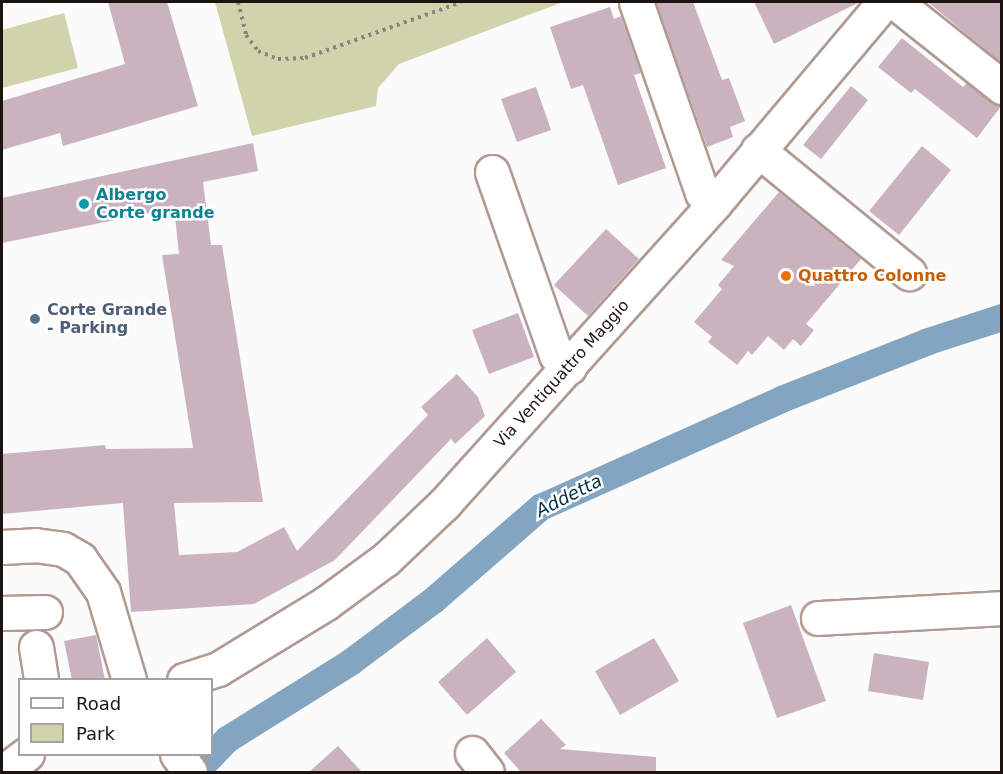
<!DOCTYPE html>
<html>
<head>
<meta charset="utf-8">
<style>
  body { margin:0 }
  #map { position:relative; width:1003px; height:774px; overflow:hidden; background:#fbfbfb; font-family:"DejaVu Sans",sans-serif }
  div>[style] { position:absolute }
  .green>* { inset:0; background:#d0d3ac }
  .canal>* { height:27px; margin:-13.5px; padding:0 13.5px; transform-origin:13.5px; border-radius:13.5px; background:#83a5c0 }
  .building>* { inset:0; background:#cab3bf }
  .path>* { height:4px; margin-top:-2px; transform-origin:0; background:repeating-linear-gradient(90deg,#888482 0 3px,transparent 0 7.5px) }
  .roads { filter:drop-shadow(2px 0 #b19a91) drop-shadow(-2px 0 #b19a91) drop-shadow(0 2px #b19a91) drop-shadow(0 -2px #b19a91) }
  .minor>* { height:33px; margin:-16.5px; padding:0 16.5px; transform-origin:16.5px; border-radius:16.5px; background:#fff }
  .dots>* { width:16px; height:16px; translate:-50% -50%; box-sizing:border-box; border:3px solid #fff; border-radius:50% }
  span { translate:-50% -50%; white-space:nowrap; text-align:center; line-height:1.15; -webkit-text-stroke:5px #fff; paint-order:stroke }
  .culture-label { font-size:16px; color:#0d838f; font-weight:700 }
  .left { translate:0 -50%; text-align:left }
  .food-label { font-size:16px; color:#c56008; font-weight:700 }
  .service-label { font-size:16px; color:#4e5e75; font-weight:700 }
  .street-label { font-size:16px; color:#1d1411 }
  .water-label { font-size:18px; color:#012d49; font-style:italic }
  .frame { position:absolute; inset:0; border:3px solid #1d1411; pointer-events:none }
  .legend { position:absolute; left:18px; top:678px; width:195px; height:78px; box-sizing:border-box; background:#fff; border:2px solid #a5a1a0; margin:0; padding:8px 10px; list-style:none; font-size:18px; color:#1d1411 }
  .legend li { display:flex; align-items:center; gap:12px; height:30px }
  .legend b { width:30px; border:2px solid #a5a1a0 }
</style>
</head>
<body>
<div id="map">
  <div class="green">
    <i style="clip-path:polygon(215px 2px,563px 2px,399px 64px,378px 88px,376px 106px,252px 136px)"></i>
    <i style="clip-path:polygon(64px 13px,78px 68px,2px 88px,2px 30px)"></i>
  </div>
  <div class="canal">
    <i style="left:195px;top:772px;width:46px;rotate:-45.9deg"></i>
    <i style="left:227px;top:739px;width:145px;rotate:-32deg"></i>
    <i style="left:350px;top:662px;width:104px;rotate:-36.8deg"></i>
    <i style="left:433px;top:600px;width:142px;rotate:-41deg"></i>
    <i style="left:540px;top:507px;width:264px;rotate:-24.1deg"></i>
    <i style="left:781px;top:399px;width:158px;rotate:-21.5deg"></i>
    <i style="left:928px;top:341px;width:78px;rotate:-18deg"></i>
  </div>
  <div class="building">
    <i style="clip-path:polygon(108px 2px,167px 2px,198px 106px,63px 146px,60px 133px,2px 150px,2px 101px,125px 64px)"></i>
    <i style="clip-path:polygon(660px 2px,693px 2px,722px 80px,729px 78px,745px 121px,730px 127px,733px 137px,707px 147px,656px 3px)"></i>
    <i style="clip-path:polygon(754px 2px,860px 2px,774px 44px)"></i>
    <i style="clip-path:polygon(928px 2px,1002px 2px,1002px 63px,971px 38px)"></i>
    <i style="clip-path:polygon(610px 7px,614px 19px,621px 16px,641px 73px,634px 75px,666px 168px,618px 185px,583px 85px,571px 89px,550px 27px)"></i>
    <i style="clip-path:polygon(902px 38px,963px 87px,967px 83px,1002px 105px,977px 138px,915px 89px,911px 93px,878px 67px)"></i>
    <i style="clip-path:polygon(851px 86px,868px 100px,821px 159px,803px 145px)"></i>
    <i style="clip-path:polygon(536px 87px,551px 130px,517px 142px,501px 99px)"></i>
    <i style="clip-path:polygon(253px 143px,258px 171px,203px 182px,211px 245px,222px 245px,263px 502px,174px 503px,179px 555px,237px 552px,284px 527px,297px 551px,428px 415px,421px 407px,457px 374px,478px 397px,485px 416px,455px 444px,451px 439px,335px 560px,254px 604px,131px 612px,123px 503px,2px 514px,2px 454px,105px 445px,106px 449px,193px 448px,162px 255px,179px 254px,174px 208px,2px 243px,2px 198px)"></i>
    <i style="clip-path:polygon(922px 146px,951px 170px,899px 235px,869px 211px)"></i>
    <i style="clip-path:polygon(779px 192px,861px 259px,806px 324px,814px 330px,801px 346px,793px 339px,784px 350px,768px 336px,752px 355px,748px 351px,737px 365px,708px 342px,712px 337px,694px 322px,722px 289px,718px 285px,734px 266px,721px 260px)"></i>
    <i style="clip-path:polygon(606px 229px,639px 259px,588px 316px,554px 285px)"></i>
    <i style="clip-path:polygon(518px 313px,534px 357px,489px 374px,472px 330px)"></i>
    <i style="clip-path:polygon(791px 605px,826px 701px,777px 718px,743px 623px)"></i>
    <i style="clip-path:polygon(96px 635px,105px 680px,72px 680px,64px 641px)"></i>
    <i style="clip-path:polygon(487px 638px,516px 672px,467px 715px,438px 682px)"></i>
    <i style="clip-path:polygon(654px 638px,679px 681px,620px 715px,595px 671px)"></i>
    <i style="clip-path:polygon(874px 653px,929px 662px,923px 700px,868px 691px)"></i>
    <i style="clip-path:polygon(541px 719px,566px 745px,560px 749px,656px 757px,656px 772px,521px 772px,504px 753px)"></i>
    <i style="clip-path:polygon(338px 746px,362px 772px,309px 772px)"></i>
  </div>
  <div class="path">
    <i style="left:238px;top:2px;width:34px;rotate:76deg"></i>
    <i style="left:246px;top:35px;width:20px;rotate:53deg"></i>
    <i style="left:258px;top:51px;width:22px;rotate:22deg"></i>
    <i style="left:278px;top:59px;width:27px;rotate:-2deg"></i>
    <i style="left:305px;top:58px;width:166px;rotate:-19.7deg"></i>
  </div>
  <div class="roads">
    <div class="minor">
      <i style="left:636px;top:2px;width:202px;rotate:70.9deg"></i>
      <i style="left:702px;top:193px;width:16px;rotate:43deg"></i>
      <i style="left:895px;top:2px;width:137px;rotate:38.5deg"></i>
      <i style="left:758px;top:150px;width:195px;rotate:39.2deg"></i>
      <i style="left:492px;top:172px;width:194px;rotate:70.7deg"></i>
      <i style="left:556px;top:355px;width:18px;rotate:43deg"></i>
      <i style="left:2px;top:547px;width:33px;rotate:-3deg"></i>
      <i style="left:35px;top:545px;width:28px;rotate:8deg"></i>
      <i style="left:63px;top:549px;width:20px;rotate:30deg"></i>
      <i style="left:80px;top:559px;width:40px;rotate:55.1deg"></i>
      <i style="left:103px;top:592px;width:92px;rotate:73.5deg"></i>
      <i style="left:2px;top:613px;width:43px;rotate:-1.3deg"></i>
      <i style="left:818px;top:618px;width:184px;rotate:-3.1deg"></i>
      <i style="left:36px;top:647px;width:33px;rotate:81deg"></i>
      <i style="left:184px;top:680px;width:36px;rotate:-18deg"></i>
      <i style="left:218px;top:669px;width:127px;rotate:-31.4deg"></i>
      <i style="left:326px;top:603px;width:74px;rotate:-36.3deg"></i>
      <i style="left:386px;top:559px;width:80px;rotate:-43.5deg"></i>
      <i style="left:444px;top:504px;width:404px;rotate:-48deg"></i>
      <i style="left:714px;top:204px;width:264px;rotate:-49.9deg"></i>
      <i style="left:472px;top:753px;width:24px;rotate:52deg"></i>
      <i style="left:177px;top:754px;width:22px;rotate:54deg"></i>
      <i style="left:3px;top:772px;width:30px;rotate:-37deg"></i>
    </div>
  </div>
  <div class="dots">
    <i style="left:84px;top:204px;background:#0f9aa8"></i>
    <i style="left:786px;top:276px;background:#e8710a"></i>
    <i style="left:35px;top:319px;background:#5c6f8a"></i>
  </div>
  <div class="culture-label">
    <span class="left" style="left:96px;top:204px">Albergo<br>Corte grande</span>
  </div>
  <div class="food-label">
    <span class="left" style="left:798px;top:276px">Quattro Colonne</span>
  </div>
  <div class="service-label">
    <span class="left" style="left:47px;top:319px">Corte Grande<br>- Parking</span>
  </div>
  <div class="street-label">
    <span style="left:562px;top:374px;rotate:-48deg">Via Ventiquattro Maggio</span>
  </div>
  <div class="water-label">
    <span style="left:569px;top:496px;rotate:-27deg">Addetta</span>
  </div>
  <div class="frame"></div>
  <ul class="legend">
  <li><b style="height:8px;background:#fff"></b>Road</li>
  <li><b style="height:16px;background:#d0d3ac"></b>Park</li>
  </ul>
</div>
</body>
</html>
